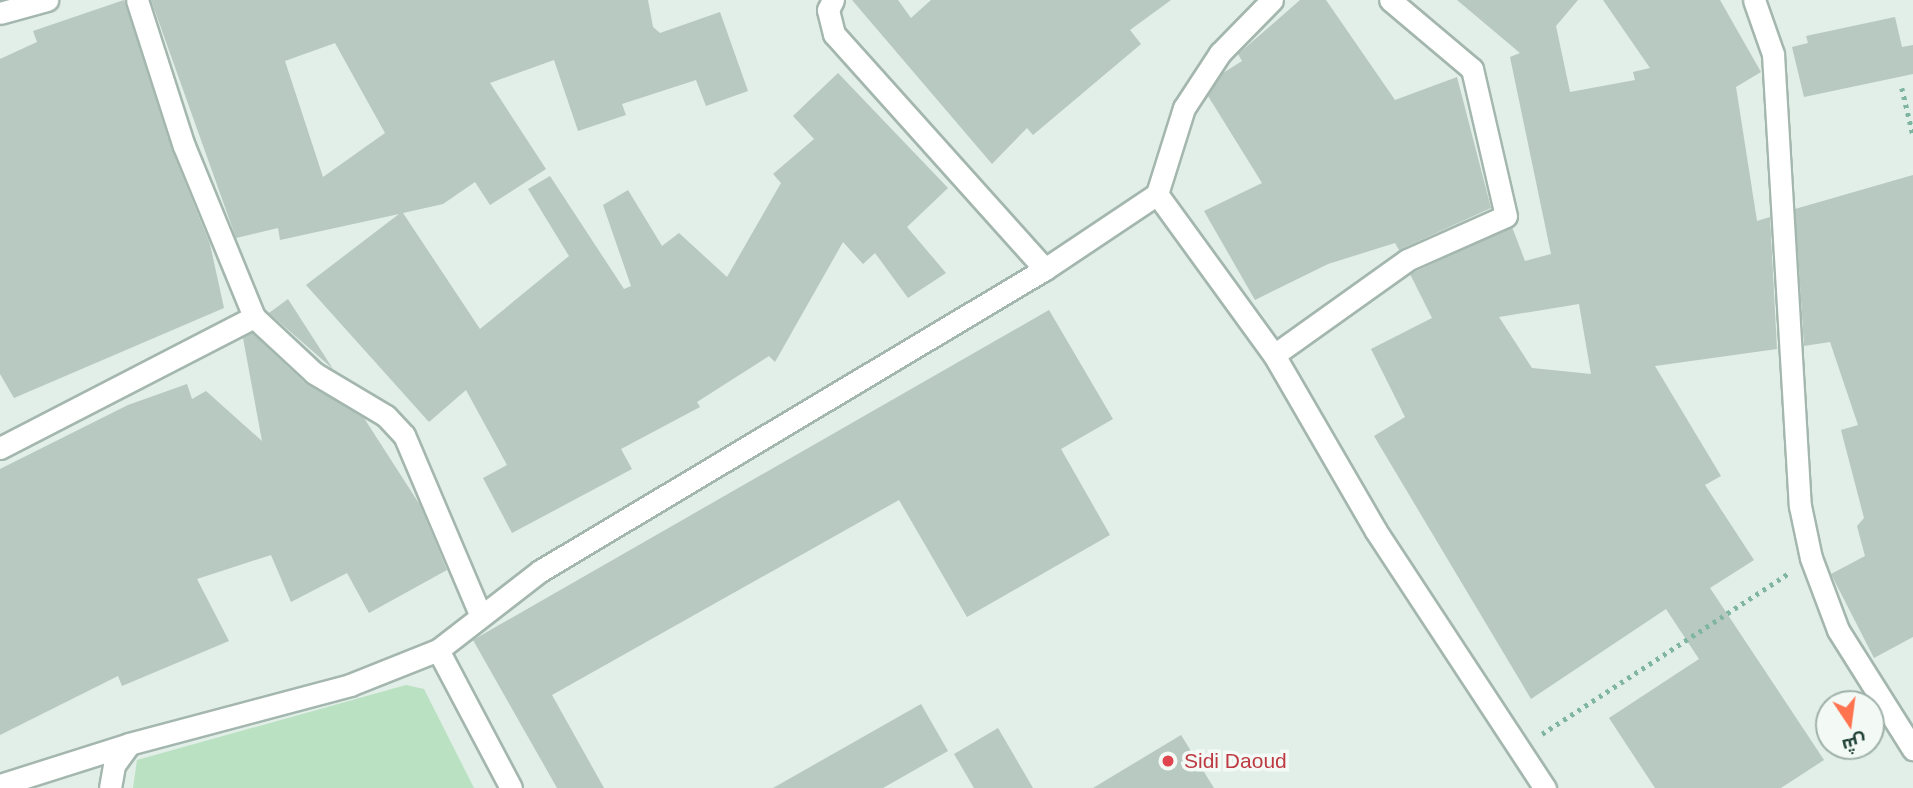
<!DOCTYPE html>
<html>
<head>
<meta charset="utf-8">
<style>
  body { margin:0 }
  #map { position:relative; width:1913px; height:788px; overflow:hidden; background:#e2eee8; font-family:Helvetica,Cairo,sans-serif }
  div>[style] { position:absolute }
  .green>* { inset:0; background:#b9e1c2 }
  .building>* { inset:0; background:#b7c9c1 }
  .path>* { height:4.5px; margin-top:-2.25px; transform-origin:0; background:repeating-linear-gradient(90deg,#7fb5a2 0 3.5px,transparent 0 8.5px) }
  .roads { filter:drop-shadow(2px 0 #a4b7af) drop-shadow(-2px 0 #a4b7af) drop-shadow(0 2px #a4b7af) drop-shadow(0 -2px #a4b7af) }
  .minor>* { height:21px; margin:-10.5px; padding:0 10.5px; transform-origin:10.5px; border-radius:10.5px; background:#fff }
  .dots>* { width:19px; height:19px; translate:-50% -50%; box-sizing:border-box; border:4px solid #f3faf6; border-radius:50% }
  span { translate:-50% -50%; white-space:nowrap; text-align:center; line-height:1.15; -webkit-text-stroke:7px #f3faf6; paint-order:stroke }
  .health-label { font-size:21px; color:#be3a42 }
  .left { translate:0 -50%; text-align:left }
  .north { position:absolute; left:1815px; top:690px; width:70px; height:70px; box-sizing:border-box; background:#f3faf6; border:2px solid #9fb0aa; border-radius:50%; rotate:167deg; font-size:19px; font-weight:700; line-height:28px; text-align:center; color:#204137 }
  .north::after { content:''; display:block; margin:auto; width:24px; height:32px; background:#ff734f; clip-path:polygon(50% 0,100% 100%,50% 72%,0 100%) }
</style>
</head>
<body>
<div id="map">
  <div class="green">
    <i style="clip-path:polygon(406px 685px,424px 689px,474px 788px,133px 788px,137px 760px)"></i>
  </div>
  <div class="building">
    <i style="clip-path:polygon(124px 0,172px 150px,210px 244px,224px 308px,14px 398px,0 374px,0 59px,37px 42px,33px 31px)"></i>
    <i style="clip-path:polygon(evenodd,151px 0,648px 0,653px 27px,660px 33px,720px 12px,748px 91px,706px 106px,696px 80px,622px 104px,626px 115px,578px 131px,554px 60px,490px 83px,546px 169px,490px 205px,475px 182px,443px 204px,403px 213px,480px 329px,569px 256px,528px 189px,550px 176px,624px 289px,631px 286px,603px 205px,628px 190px,662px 246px,679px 233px,727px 277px,781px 183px,773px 174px,814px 139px,793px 116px,838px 73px,948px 188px,907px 227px,946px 273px,908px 298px,875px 253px,863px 264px,843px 242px,775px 362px,769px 356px,697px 402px,700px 407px,621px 449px,632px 469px,512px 533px,483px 478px,507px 465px,466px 390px,429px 422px,306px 285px,399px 214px,280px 240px,278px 228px,236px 238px,151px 0,335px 43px,385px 133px,323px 177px,285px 61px,335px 43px)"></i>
    <i style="clip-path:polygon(852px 0,898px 0,911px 18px,931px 0,1171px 0,1130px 30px,1141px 44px,1033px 135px,1027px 128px,992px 164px)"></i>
    <i style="clip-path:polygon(1300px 0,1326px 0,1395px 100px,1457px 77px,1491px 208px,1399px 250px,1395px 243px,1328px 264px,1255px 300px,1204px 211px,1262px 183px,1208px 96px,1223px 73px,1242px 61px,1238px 54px)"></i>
    <i style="clip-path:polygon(evenodd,1457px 0,1578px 0,1556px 26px,1570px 92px,1635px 80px,1633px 72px,1650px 68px,1603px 0,1720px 0,1761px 72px,1736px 87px,1757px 221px,1770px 217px,1777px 349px,1655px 366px,1721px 476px,1705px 485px,1754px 560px,1710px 588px,1824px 760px,1781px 788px,1655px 788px,1609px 718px,1699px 659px,1666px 609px,1531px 699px,1374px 436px,1405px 417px,1371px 349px,1432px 318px,1410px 274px,1512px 227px,1525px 261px,1551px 254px,1510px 57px,1520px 53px,1457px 0,1579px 304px,1591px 374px,1532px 368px,1499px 317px,1579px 304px)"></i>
    <i style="clip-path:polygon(1895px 17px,1902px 47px,1913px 45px,1913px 74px,1804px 97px,1792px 47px,1808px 43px,1806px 36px)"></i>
    <i style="clip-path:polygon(1913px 175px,1913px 637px,1874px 658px,1831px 574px,1865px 556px,1857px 526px,1864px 518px,1841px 430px,1858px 425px,1830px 342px,1804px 346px,1795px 209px)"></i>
    <i style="clip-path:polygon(288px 299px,333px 369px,269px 313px)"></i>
    <i style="clip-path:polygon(1049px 310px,1113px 419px,1061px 449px,1110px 535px,967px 617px,899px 500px,552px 695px,604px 788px,557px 788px,473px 640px)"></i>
    <i style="clip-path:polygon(252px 333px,305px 383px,364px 418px,420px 505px,447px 570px,369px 613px,347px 573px,291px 602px,271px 555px,197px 579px,229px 641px,122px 686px,118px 676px,0 735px,0 469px,128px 405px,187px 384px,192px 399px,206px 391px,262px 441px,243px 338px)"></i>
    <i style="clip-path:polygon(921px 704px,948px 751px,883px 788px,773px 788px)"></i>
    <i style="clip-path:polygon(998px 728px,1033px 788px,974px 788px,954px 754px)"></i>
    <i style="clip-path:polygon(1181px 735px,1214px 788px,1093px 788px)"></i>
  </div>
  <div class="path">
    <i style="left:1902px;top:88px;width:48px;rotate:76.8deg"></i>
    <i style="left:1542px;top:734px;width:293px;rotate:-33.1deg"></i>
  </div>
  <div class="roads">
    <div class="minor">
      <i style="left:137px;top:0;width:153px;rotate:72.2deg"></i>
      <i style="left:184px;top:146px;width:185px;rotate:67.7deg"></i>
      <i style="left:254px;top:317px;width:82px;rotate:43deg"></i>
      <i style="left:314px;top:373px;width:84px;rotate:30.8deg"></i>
      <i style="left:386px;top:416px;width:26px;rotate:47deg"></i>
      <i style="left:404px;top:435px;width:194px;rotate:67deg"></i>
      <i style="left:833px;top:0;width:11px;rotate:117deg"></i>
      <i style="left:828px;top:10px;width:25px;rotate:76deg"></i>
      <i style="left:834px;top:34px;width:316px;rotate:48.1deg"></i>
      <i style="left:1045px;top:269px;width:135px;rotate:-33.8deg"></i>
      <i style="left:1157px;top:194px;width:199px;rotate:54deg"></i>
      <i style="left:1274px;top:355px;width:203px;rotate:59.9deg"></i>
      <i style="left:1376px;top:531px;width:308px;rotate:56.7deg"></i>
      <i style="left:1754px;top:0;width:57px;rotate:70.6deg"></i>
      <i style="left:1773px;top:54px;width:453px;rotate:86.6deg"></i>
      <i style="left:1800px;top:506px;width:53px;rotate:78.1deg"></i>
      <i style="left:1811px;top:558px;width:77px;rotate:69.4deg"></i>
      <i style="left:1838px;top:630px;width:141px;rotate:57.8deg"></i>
      <i style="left:0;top:13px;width:49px;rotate:-15.5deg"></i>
      <i style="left:1157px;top:194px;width:90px;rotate:-72.6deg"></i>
      <i style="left:1184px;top:108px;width:66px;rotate:-56.8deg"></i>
      <i style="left:1220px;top:53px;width:74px;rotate:-45.5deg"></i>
      <i style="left:1274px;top:355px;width:163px;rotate:-35.5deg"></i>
      <i style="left:1407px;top:260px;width:108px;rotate:-24deg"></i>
      <i style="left:1506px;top:216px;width:151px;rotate:-103deg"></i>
      <i style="left:1472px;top:69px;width:107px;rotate:-139.9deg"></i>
      <i style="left:0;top:448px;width:286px;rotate:-27.3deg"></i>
      <i style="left:438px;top:650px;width:129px;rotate:-37.8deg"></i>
      <i style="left:540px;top:571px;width:588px;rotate:-30.88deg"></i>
      <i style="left:0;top:785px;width:135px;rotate:-17.6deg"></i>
      <i style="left:110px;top:788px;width:23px;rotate:-80deg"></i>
      <i style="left:114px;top:765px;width:26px;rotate:-54deg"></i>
      <i style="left:129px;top:744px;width:229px;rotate:-14.9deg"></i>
      <i style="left:350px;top:685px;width:95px;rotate:-21.7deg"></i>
      <i style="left:438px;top:650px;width:156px;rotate:62.1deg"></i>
    </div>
  </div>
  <div class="dots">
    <i style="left:1168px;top:761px;background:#e0444e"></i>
  </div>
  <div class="health-label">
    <span class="left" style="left:1184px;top:761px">Sidi Daoud</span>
  </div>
  <div class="north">ش</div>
</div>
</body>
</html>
